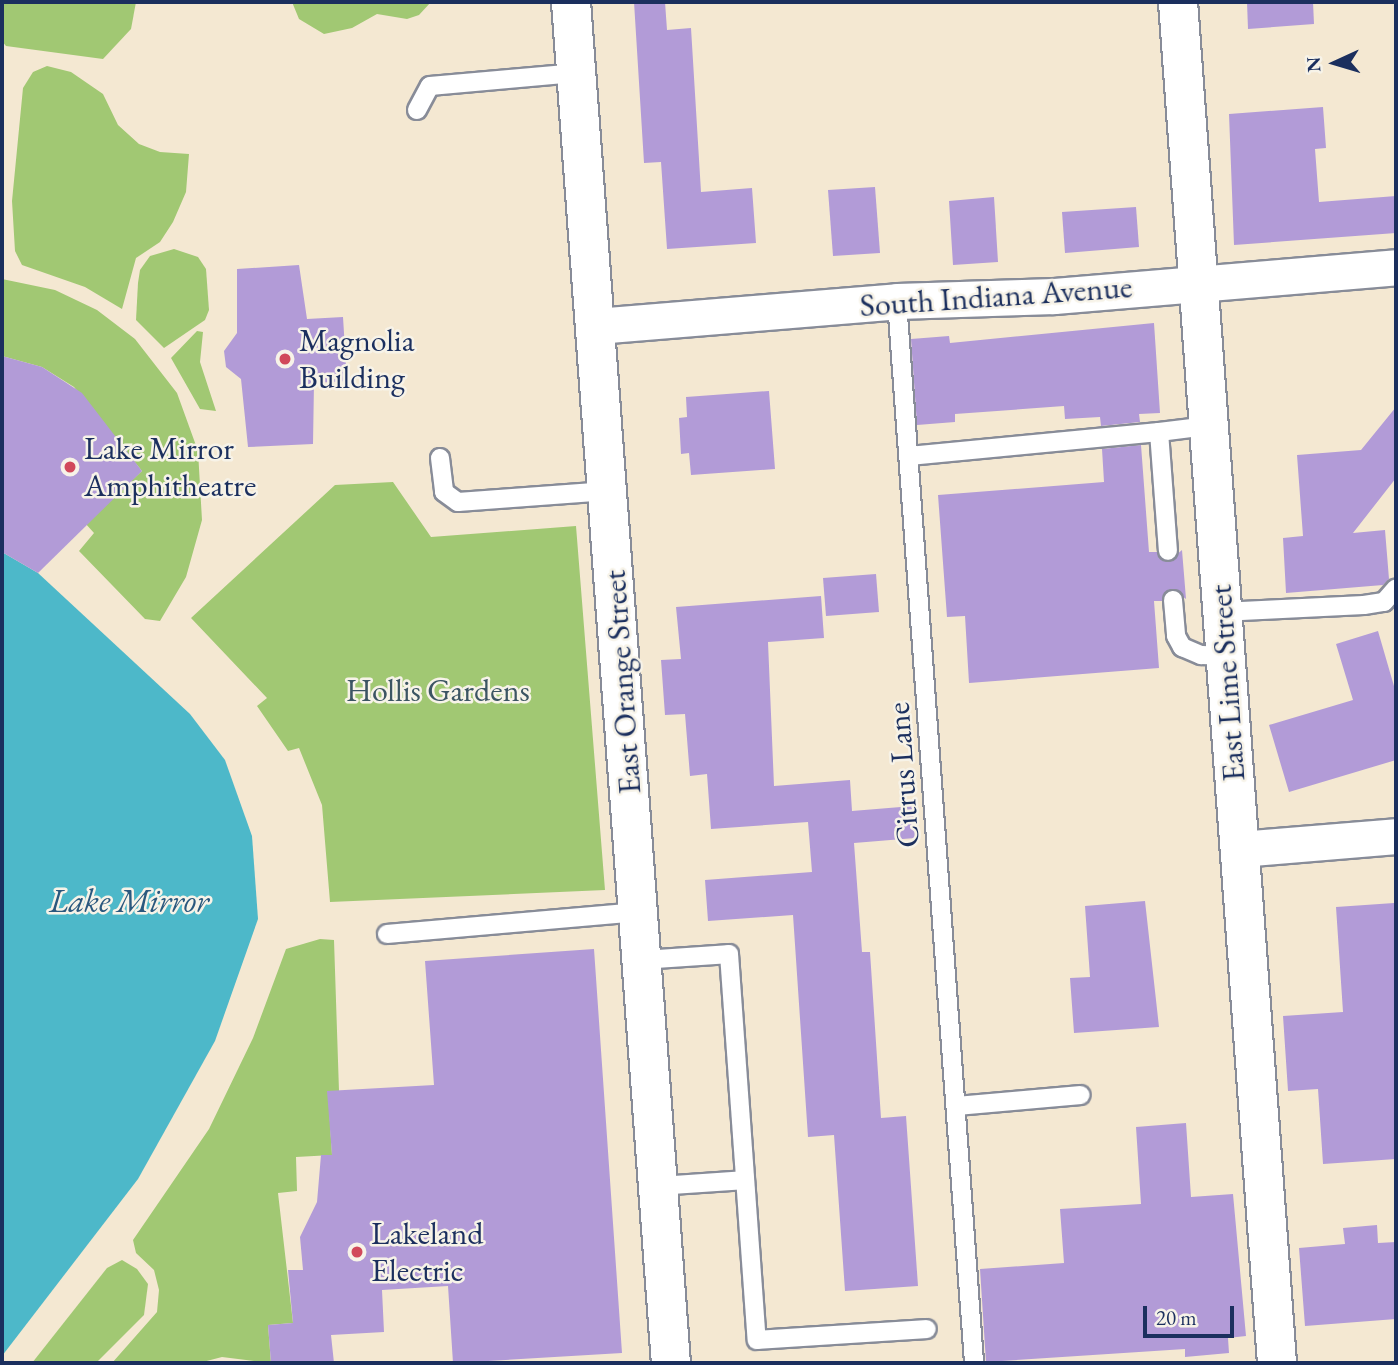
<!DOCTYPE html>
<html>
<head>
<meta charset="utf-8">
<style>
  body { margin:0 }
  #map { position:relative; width:1398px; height:1365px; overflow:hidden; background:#f4e8d2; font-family:"EB Garamond",serif }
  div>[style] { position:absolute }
  .green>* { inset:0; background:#a1c873 }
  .water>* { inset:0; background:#4db8c9 }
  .building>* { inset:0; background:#b29bd7 }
  .roads { filter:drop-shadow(2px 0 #888c98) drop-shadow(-2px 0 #888c98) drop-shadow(0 2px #888c98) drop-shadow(0 -2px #888c98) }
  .service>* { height:18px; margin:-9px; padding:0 9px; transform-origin:9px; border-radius:9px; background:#fff }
  .minor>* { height:35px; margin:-17.5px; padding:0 17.5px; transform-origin:17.5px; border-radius:17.5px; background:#fff }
  .tertiary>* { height:38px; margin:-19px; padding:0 19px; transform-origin:19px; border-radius:19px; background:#fff }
  .dots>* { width:19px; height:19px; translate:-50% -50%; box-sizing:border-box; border:4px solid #f7f3e8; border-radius:50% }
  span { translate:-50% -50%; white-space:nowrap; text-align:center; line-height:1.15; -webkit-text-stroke:5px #f7f3e8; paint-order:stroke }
  .street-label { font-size:32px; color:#1b2f5e }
  .poi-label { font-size:32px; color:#1b2f5e }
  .left { translate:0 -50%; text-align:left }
  .park-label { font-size:32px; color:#3c5563 }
  .water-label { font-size:33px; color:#2a587e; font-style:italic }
  .frame { position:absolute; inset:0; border:4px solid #1b2f5e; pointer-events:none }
  .north { position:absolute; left:1300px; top:28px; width:70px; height:70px; -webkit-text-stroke:5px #f7f3e8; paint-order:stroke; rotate:266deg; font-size:19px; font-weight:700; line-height:28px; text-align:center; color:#1b2f5e }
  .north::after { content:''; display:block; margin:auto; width:24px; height:32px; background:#1b2f5e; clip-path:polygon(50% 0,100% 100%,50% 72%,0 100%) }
  .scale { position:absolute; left:1143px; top:1306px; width:91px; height:32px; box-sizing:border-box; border:4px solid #1b2f5e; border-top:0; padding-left:9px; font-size:21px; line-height:24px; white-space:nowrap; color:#1b2f5e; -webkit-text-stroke:5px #f7f3e8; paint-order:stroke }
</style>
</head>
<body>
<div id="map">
  <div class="green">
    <i style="clip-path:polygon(2px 2px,136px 2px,131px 29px,103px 59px,6px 46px,2px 41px)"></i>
    <i style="clip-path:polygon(292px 2px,431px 2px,419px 15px,407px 19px,377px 14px,352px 28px,324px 34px,299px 19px)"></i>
    <i style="clip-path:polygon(47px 66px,71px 72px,103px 94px,118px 125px,139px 144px,160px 152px,189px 154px,186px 192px,173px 222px,160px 242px,136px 258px,122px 309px,85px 287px,22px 265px,15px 251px,12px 201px,23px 88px,33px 72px)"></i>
    <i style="clip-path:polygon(174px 249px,198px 257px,206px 269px,209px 310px,205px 320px,164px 348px,136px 320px,138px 283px,140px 270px,150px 256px)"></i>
    <i style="clip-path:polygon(2px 279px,55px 290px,97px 310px,135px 339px,177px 393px,198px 451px,202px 520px,186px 577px,160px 621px,145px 619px,79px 551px,94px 533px,85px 523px,142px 471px,74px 387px,42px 367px,2px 356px)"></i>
    <i style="clip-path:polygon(197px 331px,203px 332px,200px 362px,216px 411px,200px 409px,171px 358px)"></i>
    <i style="clip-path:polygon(393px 482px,431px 537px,576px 526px,605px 890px,330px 902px,322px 805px,299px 748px,288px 751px,257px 706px,267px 698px,191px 618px,335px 485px)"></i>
    <i style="clip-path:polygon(320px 939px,334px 940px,339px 1091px,328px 1091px,332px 1155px,296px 1157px,297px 1191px,278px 1193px,293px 1323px,268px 1325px,271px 1363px,222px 1357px,199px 1363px,112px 1363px,157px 1312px,159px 1290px,154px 1270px,136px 1253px,133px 1240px,209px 1129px,253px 1038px,286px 949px)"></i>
    <i style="clip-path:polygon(122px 1260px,137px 1269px,148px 1284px,144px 1315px,96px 1363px,32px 1363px,107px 1268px)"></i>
  </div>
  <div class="water">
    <i style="clip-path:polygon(2px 552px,38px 573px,190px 714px,225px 760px,252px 836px,258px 919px,215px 1041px,138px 1179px,2px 1356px)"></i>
  </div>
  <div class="building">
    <i style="clip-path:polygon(634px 2px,665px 2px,667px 30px,691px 28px,701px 192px,752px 188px,756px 243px,667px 249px,661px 162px,644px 163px)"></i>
    <i style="clip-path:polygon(1247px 2px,1313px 2px,1314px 24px,1248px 29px)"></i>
    <i style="clip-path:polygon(1323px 107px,1326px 148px,1315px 149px,1319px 202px,1396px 196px,1396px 233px,1234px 245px,1229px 114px)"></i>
    <i style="clip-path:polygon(875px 187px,880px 253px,833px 256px,828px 190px)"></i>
    <i style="clip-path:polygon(994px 197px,998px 262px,953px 265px,949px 201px)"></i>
    <i style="clip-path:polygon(1136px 207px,1139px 247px,1065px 253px,1062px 212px)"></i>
    <i style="clip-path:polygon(299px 265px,307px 319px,343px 317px,347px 381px,314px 383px,313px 444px,248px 447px,241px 379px,226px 367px,224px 351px,237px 333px,237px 269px)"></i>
    <i style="clip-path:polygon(1154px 323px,1160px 413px,1139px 414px,1140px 422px,1101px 426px,1100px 417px,1065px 419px,1064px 406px,955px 414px,955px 422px,917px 425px,911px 339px,949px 336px,950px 343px)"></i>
    <i style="clip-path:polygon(2px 356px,42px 367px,82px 393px,142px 471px,38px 573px,2px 552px)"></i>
    <i style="clip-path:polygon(769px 391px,775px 469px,691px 475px,689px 453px,681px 454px,679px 418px,687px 417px,686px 397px)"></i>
    <i style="clip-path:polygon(1396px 407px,1396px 478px,1353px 533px,1385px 530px,1389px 579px,1383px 585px,1286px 593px,1283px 538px,1303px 536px,1297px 455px,1361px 450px)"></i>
    <i style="clip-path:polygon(1141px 445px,1149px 552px,1157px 552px,1168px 562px,1182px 550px,1186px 599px,1173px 589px,1162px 601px,1154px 601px,1159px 668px,969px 683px,965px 616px,947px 617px,938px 495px,1104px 482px,1102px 449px)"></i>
    <i style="clip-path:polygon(876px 574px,879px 612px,826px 616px,823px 578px)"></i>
    <i style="clip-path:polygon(821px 596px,824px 638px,768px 642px,774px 786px,850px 780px,852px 811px,913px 806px,915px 838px,854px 843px,862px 952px,870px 952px,881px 1118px,906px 1116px,918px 1286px,845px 1291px,834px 1135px,808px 1137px,793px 915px,708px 921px,705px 880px,812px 872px,808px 822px,711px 829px,707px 774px,690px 776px,685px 714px,665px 715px,661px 660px,681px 659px,676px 607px)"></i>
    <i style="clip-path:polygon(1378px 631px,1396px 693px,1396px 760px,1289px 792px,1269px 725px,1353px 700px,1336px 644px)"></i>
    <i style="clip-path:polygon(1145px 901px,1159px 1027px,1074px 1033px,1070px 978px,1090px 977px,1085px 906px)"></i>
    <i style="clip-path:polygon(1394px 903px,1396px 1159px,1323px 1164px,1318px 1089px,1288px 1091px,1283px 1016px,1343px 1012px,1336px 907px)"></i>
    <i style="clip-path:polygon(594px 949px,622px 1353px,453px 1363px,448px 1286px,382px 1290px,384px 1332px,331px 1335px,334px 1363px,271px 1363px,268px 1325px,293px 1323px,288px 1270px,303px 1270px,300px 1237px,317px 1202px,321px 1155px,332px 1155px,327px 1091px,434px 1085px,425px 961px)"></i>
    <i style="clip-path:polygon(1186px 1123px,1191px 1197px,1233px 1194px,1246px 1336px,1228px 1338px,1229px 1353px,1185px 1357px,1185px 1349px,986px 1362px,980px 1269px,1064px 1263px,1060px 1209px,1141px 1204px,1136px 1127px)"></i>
    <i style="clip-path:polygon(1377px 1225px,1378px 1243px,1396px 1242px,1396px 1319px,1305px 1326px,1299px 1248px,1345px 1244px,1343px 1228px)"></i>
  </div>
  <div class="roads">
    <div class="service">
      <i style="left:417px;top:110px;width:27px;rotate:-62deg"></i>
      <i style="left:430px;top:86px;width:148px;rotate:-5.1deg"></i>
      <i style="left:897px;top:301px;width:1065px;rotate:85.85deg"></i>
      <i style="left:1159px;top:432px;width:48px;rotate:-7.1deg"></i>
      <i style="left:909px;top:456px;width:251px;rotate:-5.5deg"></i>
      <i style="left:1159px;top:432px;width:119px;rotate:85.7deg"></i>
      <i style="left:440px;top:458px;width:34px;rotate:83deg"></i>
      <i style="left:444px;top:492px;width:17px;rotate:36deg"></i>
      <i style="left:458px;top:502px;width:150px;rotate:-4.2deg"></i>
      <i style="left:1173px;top:600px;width:36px;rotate:85deg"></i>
      <i style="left:1176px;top:636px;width:13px;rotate:61deg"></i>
      <i style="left:1182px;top:647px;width:21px;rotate:23deg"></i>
      <i style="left:1201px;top:655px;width:24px;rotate:2deg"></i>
      <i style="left:1221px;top:612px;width:143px;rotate:-2.8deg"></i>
      <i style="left:1364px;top:605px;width:20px;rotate:-9deg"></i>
      <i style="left:1384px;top:602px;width:18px;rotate:-49deg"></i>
      <i style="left:387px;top:934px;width:252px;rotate:-5deg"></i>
      <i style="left:642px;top:960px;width:87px;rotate:-3.9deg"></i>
      <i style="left:729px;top:954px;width:387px;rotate:85.9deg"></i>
      <i style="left:757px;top:1340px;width:170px;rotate:-3.7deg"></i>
      <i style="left:957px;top:1106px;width:124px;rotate:-5.1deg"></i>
      <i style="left:658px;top:1186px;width:87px;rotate:-3.9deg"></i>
    </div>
    <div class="minor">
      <i style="left:596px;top:326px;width:302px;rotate:-4.7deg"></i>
      <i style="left:897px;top:301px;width:157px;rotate:-1.8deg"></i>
      <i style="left:1054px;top:296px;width:343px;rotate:-4.8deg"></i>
      <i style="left:1239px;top:849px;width:158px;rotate:-4.7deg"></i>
    </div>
    <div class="tertiary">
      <i style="left:571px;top:2px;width:1365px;rotate:85.8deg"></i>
      <i style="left:1178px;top:2px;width:1365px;rotate:85.84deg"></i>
    </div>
  </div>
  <div class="dots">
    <i style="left:285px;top:359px;background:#d1495b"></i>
    <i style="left:70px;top:467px;background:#d1495b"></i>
    <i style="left:357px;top:1252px;background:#d1495b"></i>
  </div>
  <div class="street-label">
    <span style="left:996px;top:296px;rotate:-4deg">South Indiana Avenue</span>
    <span style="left:622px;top:682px;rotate:-94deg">East Orange Street</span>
    <span style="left:1227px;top:683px;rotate:-94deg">East Lime Street</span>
    <span style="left:903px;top:775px;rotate:-94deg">Citrus Lane</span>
  </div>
  <div class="poi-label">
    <span class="left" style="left:299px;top:359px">Magnolia<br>Building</span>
    <span class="left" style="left:84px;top:467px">Lake Mirror<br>Amphitheatre</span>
    <span class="left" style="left:371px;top:1252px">Lakeland<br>Electric</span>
  </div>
  <div class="park-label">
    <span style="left:438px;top:690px">Hollis Gardens</span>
  </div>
  <div class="water-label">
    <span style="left:129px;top:901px">Lake Mirror</span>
  </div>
  <div class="frame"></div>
  <div class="north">N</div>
  <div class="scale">20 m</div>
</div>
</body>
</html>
